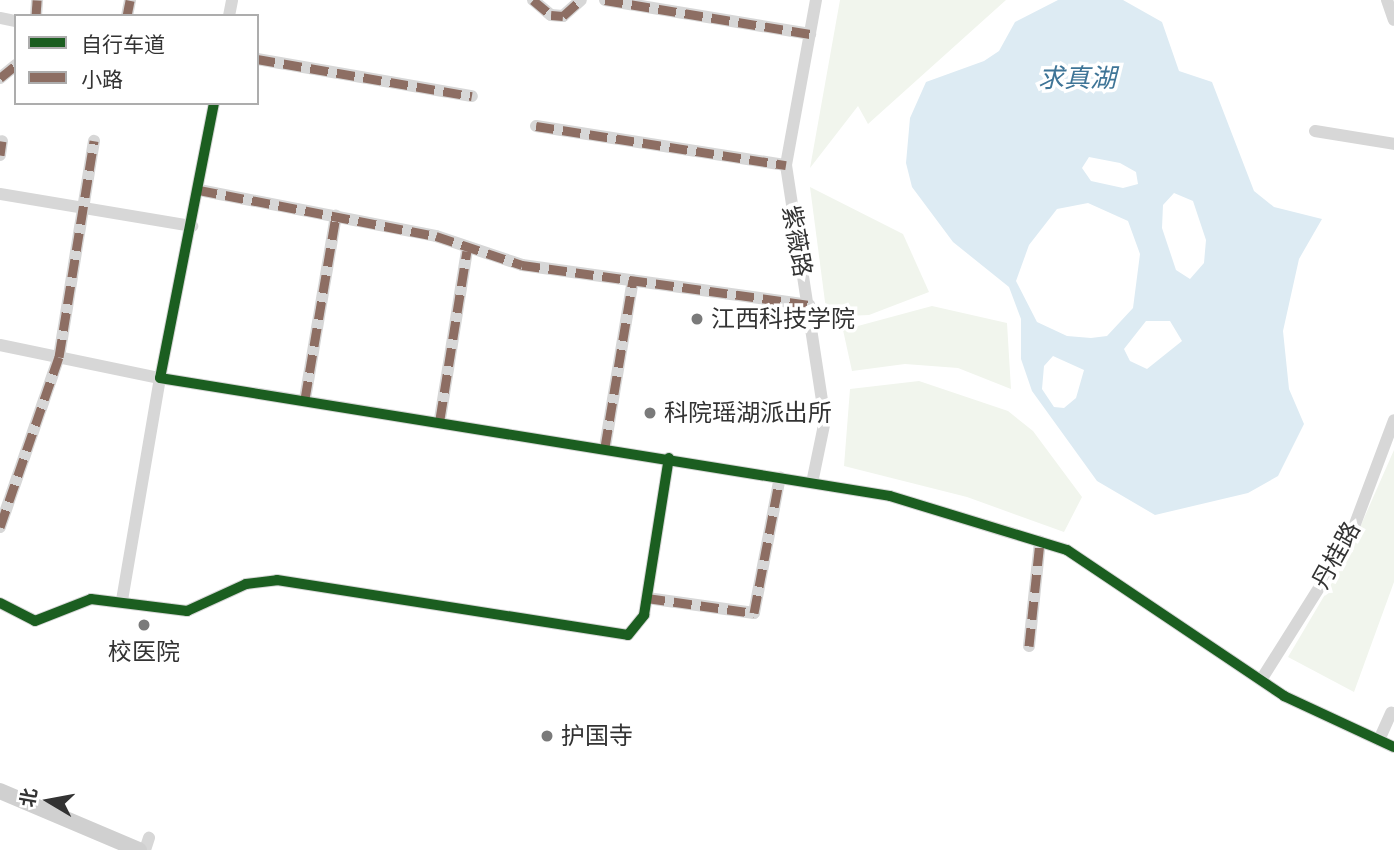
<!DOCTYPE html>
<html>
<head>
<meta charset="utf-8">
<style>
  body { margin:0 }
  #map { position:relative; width:1394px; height:850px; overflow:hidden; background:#fff; font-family:"Asap Condensed","Noto Sans SC",sans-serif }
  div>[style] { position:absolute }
  .green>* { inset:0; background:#f1f5ed }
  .water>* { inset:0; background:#ddebf3 }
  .street>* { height:12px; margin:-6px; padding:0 6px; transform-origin:6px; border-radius:6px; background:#d7d7d7 }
  .secondary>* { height:16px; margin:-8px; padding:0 8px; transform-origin:8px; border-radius:8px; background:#d0d0d0 }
  .quiet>* { height:9px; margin-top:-4.5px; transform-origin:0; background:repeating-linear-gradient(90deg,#8d6e63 0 18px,transparent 0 27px) }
  .cycleway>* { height:10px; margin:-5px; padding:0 5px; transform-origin:5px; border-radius:5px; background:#1b5e20 }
  .dots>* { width:19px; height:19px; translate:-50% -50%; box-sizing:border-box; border:4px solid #fff; border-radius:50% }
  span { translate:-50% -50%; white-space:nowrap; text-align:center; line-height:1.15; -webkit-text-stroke:7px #fff; paint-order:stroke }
  .street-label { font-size:24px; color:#333 }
  .poi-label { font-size:24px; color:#333 }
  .left { translate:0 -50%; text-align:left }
  .water-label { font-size:26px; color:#3f7597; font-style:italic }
  .legend { position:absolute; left:14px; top:14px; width:245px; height:91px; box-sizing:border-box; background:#fff; border:2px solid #adadad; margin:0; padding:9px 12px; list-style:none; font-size:21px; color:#333 }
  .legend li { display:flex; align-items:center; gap:14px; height:35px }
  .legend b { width:35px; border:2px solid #adadad }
  .north { position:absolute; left:14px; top:766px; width:70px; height:70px; -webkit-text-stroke:5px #fff; paint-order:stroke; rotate:280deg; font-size:19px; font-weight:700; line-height:28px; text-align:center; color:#333 }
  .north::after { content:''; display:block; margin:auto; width:24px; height:32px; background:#333; clip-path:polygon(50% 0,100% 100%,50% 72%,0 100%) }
</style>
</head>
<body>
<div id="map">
  <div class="green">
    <i style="clip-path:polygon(840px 0,1006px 0,868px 124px,858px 106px,810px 168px)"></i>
    <i style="clip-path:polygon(810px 187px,903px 234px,929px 292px,869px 315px,827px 317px)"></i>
    <i style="clip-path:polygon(932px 306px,1007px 323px,1011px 389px,958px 368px,905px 364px,852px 371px,843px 330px)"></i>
    <i style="clip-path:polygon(919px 381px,1008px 411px,1033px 431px,1082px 497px,1064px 532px,967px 497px,844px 466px,850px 389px)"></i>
    <i style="clip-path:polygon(1394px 450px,1394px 582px,1354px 692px,1288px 657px,1346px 559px)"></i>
  </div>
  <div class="water">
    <i style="clip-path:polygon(evenodd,1058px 0,1123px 0,1162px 22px,1179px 71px,1212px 82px,1254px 191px,1274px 207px,1322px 219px,1299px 259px,1283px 331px,1289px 389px,1304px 424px,1278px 476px,1248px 493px,1155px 515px,1097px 481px,1032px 391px,1021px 359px,1021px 319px,1009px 287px,953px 242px,912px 187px,906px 163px,910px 118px,926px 82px,984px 61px,999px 51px,1015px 22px,1058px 0,1089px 157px,1120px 163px,1136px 172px,1138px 184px,1123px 188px,1091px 181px,1082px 168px,1089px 157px,1058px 0,1174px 193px,1193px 201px,1206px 240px,1204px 263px,1190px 279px,1176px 270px,1162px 228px,1163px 205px,1174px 193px,1058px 0,1088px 203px,1128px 221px,1140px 254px,1133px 308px,1107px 336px,1091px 338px,1067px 336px,1037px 322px,1016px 281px,1029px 245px,1057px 209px,1088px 203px,1058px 0,1146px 321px,1170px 321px,1182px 341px,1147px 369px,1130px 361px,1124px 349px,1146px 321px,1058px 0,1053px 356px,1084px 370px,1076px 398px,1064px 408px,1054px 407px,1042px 389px,1044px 366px,1053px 356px)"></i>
  </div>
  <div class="street">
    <i style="left:533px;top:0;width:23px;rotate:40deg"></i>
    <i style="left:551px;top:15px;width:12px;rotate:5deg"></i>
    <i style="left:563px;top:16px;width:24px;rotate:-42deg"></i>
    <i style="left:605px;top:0;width:208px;rotate:9.4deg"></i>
    <i style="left:1387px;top:0;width:21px;rotate:71deg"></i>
    <i style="left:36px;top:16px;width:16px;rotate:-86deg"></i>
    <i style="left:127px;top:16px;width:16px;rotate:-79deg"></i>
    <i style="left:229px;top:16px;width:16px;rotate:-79deg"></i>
    <i style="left:0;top:18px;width:16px;rotate:11deg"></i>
    <i style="left:257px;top:59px;width:218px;rotate:9.8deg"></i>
    <i style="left:0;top:78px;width:21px;rotate:-39deg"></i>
    <i style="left:214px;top:103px;width:280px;rotate:101.1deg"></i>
    <i style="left:160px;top:378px;width:739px;rotate:9.18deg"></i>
    <i style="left:890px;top:496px;width:185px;rotate:17deg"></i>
    <i style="left:1067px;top:550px;width:262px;rotate:33.9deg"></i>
    <i style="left:1284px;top:696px;width:121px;rotate:24.9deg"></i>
    <i style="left:536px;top:126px;width:253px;rotate:8.9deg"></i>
    <i style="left:1315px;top:131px;width:80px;rotate:9.3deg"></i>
    <i style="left:0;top:155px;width:14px;rotate:-82deg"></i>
    <i style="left:199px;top:190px;width:241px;rotate:11deg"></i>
    <i style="left:436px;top:236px;width:91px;rotate:18.6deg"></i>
    <i style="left:522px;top:265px;width:290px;rotate:7.9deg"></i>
    <i style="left:0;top:194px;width:195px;rotate:9.5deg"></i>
    <i style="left:0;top:345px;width:163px;rotate:11.7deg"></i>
    <i style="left:160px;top:378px;width:225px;rotate:99.7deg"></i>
    <i style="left:305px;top:399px;width:186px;rotate:-80.4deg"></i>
    <i style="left:440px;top:419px;width:170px;rotate:-80.9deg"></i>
    <i style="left:605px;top:447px;width:169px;rotate:-80.5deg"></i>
    <i style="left:812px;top:483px;width:64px;rotate:-78.3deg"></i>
    <i style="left:825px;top:420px;width:258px;rotate:-98.7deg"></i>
    <i style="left:786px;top:165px;width:168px;rotate:-79.7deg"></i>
    <i style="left:0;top:527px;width:180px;rotate:-70.9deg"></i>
    <i style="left:59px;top:357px;width:219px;rotate:-80.8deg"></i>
    <i style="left:647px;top:598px;width:108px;rotate:8deg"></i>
    <i style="left:754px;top:613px;width:138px;rotate:-79.2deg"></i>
    <i style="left:0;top:603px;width:39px;rotate:27deg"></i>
    <i style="left:35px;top:621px;width:60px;rotate:-21.4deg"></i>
    <i style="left:91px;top:599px;width:97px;rotate:7.1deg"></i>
    <i style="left:187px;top:611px;width:65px;rotate:-24.6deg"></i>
    <i style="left:246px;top:584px;width:31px;rotate:-7deg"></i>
    <i style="left:277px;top:580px;width:355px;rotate:8.9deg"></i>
    <i style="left:628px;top:635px;width:26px;rotate:-51deg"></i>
    <i style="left:644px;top:615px;width:159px;rotate:-81deg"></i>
    <i style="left:1029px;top:646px;width:105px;rotate:-84deg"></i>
    <i style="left:1261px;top:680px;width:165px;rotate:-57.8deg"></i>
    <i style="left:1349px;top:540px;width:128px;rotate:-69.4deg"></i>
    <i style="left:1379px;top:740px;width:30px;rotate:-66deg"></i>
    <i style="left:145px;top:850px;width:13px;rotate:-72deg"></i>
  </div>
  <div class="secondary">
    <i style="left:0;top:791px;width:151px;rotate:23deg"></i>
  </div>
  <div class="quiet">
    <i style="left:533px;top:0;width:23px;rotate:40deg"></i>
    <i style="left:551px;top:15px;width:12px;rotate:5deg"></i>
    <i style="left:563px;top:16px;width:24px;rotate:-42deg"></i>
    <i style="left:605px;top:0;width:208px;rotate:9.4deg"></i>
    <i style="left:36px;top:16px;width:16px;rotate:-86deg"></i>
    <i style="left:127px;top:16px;width:16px;rotate:-79deg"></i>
    <i style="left:257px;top:59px;width:218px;rotate:9.8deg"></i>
    <i style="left:0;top:78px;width:21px;rotate:-39deg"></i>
    <i style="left:536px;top:126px;width:253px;rotate:8.9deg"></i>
    <i style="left:0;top:155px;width:14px;rotate:-82deg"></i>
    <i style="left:199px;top:190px;width:241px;rotate:11deg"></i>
    <i style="left:436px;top:236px;width:91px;rotate:18.6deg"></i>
    <i style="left:522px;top:265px;width:290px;rotate:7.9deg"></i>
    <i style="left:305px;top:399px;width:186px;rotate:-80.4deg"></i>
    <i style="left:440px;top:419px;width:170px;rotate:-80.9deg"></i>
    <i style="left:605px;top:447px;width:169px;rotate:-80.5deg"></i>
    <i style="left:0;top:527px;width:180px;rotate:-70.9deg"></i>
    <i style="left:59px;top:357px;width:219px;rotate:-80.8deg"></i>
    <i style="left:647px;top:598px;width:108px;rotate:8deg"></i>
    <i style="left:754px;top:613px;width:138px;rotate:-79.2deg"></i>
    <i style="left:1029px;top:646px;width:105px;rotate:-84deg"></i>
  </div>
  <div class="cycleway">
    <i style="left:214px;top:103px;width:280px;rotate:101.1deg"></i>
    <i style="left:160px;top:378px;width:739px;rotate:9.18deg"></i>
    <i style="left:890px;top:496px;width:185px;rotate:17deg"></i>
    <i style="left:1067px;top:550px;width:262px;rotate:33.9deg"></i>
    <i style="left:1284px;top:696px;width:121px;rotate:24.9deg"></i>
    <i style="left:0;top:603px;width:39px;rotate:27deg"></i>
    <i style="left:35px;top:621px;width:60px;rotate:-21.4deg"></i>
    <i style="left:91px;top:599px;width:97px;rotate:7.1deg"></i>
    <i style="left:187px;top:611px;width:65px;rotate:-24.6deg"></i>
    <i style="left:246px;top:584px;width:31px;rotate:-7deg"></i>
    <i style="left:277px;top:580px;width:355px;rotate:8.9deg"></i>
    <i style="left:628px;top:635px;width:26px;rotate:-51deg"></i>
    <i style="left:644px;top:615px;width:159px;rotate:-81deg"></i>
  </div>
  <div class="dots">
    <i style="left:697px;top:319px;background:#7a7a7a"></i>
    <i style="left:650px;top:413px;background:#7a7a7a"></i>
    <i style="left:144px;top:625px;background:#7a7a7a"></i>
    <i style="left:547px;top:736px;background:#7a7a7a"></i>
  </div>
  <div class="street-label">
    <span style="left:797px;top:241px;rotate:80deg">紫薇路</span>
    <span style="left:1336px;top:555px;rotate:-61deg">丹桂路</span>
  </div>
  <div class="poi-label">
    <span class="left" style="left:711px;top:319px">江西科技学院</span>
    <span class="left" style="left:664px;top:413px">科院瑶湖派出所</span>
    <span style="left:144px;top:652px">校医院</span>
    <span class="left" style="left:561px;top:736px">护国寺</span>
  </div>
  <div class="water-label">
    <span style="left:1077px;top:79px">求真湖</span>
  </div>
  <ul class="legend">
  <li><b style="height:9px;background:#1b5e20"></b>自行车道</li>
  <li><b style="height:9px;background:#8d6e63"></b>小路</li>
  </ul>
  <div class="north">北</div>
</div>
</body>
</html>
